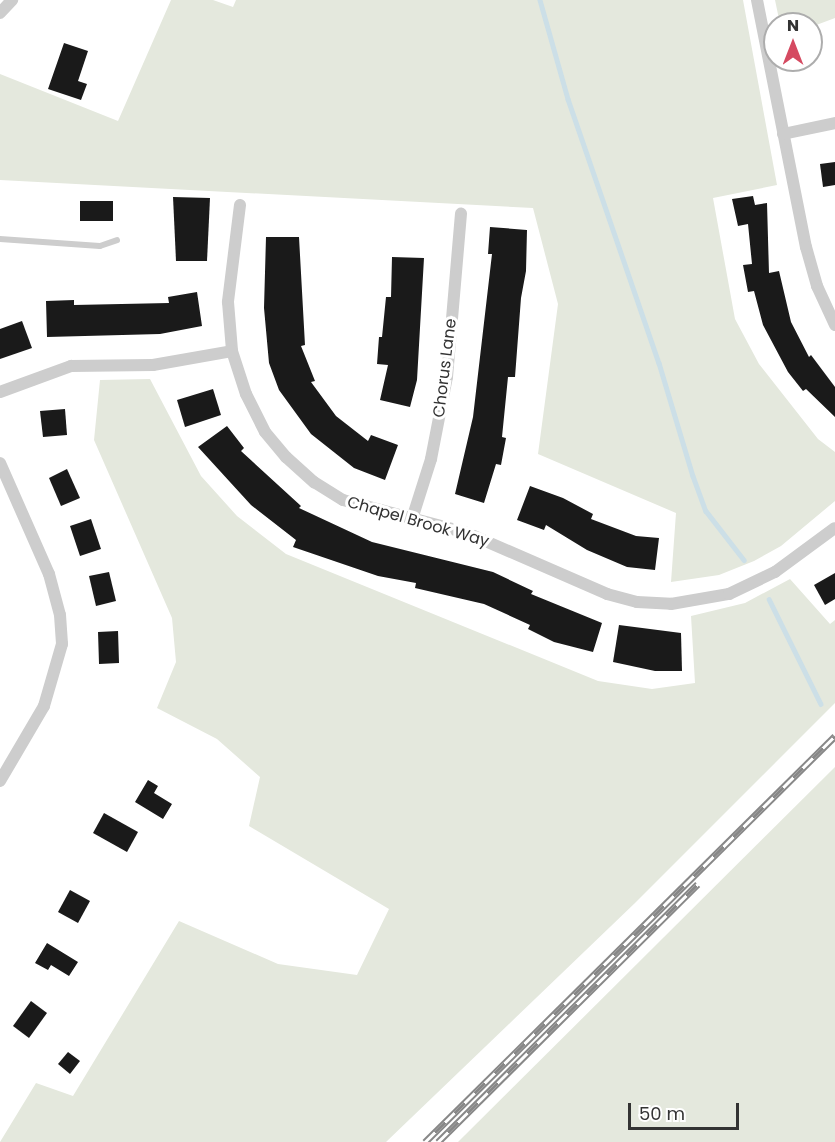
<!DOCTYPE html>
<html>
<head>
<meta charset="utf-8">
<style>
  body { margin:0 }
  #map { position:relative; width:835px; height:1142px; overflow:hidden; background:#fff; font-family:Poppins,sans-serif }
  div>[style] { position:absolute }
  .green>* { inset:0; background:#e4e8dd }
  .stream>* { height:4.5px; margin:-2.25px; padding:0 2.25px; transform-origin:2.25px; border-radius:2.25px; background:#ccdfe7 }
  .building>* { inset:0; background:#1a1a1a }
  .service>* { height:6px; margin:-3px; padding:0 3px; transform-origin:3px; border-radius:3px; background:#cdcdcd }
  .minor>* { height:12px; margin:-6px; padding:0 6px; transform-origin:6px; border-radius:6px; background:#cdcdcd }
  .rail>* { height:7px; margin-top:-3.5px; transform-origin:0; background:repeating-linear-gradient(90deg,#fff 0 14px,#888 0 28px); box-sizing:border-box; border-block:2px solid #888 }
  span { translate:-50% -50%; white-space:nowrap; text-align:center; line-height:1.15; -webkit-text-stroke:6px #fff; paint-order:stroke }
  .street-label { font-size:16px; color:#333 }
  .north { position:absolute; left:763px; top:12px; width:60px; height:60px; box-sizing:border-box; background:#fff; border:2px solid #adadad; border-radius:50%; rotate:0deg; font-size:16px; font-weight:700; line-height:24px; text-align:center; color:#333 }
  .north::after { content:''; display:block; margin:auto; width:21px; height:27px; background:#d54a61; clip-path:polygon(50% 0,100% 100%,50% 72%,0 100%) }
  .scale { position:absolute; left:628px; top:1103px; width:111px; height:27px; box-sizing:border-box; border:3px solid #333; border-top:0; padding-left:8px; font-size:18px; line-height:21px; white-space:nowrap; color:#333; -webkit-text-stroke:4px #fff; paint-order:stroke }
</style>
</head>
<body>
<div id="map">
  <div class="green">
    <i style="clip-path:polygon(171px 0,213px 0,233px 7px,236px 0,743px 0,777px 185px,713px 198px,735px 319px,759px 364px,818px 439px,835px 452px,835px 501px,781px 546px,754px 561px,719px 575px,671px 582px,676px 513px,538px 454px,558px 304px,533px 208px,0 180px,0 74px,118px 121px)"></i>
    <i style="clip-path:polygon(775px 0,835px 0,835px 18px,811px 27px,811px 24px,780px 24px)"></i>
    <i style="clip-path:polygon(150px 379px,201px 476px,237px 516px,286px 554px,598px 681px,652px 689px,695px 683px,691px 616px,745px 603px,790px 579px,830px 624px,835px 620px,835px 703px,635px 903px,386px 1142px,0 1142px,36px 1083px,73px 1096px,179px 921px,278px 964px,357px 975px,389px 909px,249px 826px,260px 777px,217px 739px,157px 708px,176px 662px,172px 618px,94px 440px,100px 380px)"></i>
    <i style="clip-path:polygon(835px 767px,835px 1142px,458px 1142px)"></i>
  </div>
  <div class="stream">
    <i style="left:540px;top:0;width:103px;rotate:74.2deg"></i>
    <i style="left:568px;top:99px;width:279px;rotate:71deg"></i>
    <i style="left:659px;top:363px;width:118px;rotate:73.3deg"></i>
    <i style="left:693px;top:476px;width:37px;rotate:70deg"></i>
    <i style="left:706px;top:511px;width:62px;rotate:52.2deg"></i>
    <i style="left:769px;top:599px;width:117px;rotate:63.7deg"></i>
  </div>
  <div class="building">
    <i style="clip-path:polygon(64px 43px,88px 51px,78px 81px,87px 84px,81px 100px,48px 89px)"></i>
    <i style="clip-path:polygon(835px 162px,835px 185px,823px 187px,820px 164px)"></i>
    <i style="clip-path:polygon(753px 196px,755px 205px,767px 203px,769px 273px,779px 271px,791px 322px,809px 357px,811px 355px,835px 387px,835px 417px,806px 389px,803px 391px,788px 372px,763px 325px,754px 291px,748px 292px,743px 265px,752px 264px,748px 224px,738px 226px,732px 199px)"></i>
    <i style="clip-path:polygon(173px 197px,210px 198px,207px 261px,176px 261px)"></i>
    <i style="clip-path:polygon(80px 201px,113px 201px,113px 221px,80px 221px)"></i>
    <i style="clip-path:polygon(490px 227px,527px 230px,526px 271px,521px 298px,515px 377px,508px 377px,502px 437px,506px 438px,501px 465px,496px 464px,484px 503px,455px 494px,473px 417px,492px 254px,488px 254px)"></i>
    <i style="clip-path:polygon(266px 237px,299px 237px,305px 345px,301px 346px,315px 381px,311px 382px,336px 416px,368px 441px,371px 435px,398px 445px,385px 480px,354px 468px,311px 434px,279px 390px,269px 363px,264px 308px)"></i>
    <i style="clip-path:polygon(392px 257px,424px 258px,417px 380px,410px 407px,380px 400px,388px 365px,377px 364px,379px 337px,382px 337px,386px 297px,391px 297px)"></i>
    <i style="clip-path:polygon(197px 292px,202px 326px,160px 334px,47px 337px,46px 301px,74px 300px,74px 305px,169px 303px,168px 297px)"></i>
    <i style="clip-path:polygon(22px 321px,32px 348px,0 359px,0 329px)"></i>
    <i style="clip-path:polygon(213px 389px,221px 415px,185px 427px,177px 400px)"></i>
    <i style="clip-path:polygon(65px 409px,67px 435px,43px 437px,40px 411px)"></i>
    <i style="clip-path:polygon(227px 426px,244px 448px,241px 451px,301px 506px,299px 508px,372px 542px,493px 572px,533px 591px,531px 594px,602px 623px,593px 652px,554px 642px,528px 629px,530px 625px,484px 604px,415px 588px,416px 583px,378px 576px,293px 547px,296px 540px,251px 505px,198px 447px)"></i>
    <i style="clip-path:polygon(67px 469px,80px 498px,61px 506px,49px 478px)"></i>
    <i style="clip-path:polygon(530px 486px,563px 498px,593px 514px,591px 519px,636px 536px,659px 538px,655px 570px,627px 567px,587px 550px,546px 525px,544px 530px,517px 520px)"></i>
    <i style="clip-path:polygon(91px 519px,101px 549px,80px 556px,70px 526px)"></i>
    <i style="clip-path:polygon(109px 572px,116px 601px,96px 606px,89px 576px)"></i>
    <i style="clip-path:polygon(835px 573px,835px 599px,825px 605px,814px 585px)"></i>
    <i style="clip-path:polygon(619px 625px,681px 633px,682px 671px,655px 671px,613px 662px)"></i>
    <i style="clip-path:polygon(118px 631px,119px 663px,99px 664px,98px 632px)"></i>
    <i style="clip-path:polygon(148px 780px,158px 786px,154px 793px,172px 804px,163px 819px,135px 802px)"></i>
    <i style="clip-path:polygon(104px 813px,138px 832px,127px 852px,93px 833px)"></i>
    <i style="clip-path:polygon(70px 890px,90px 901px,78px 923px,58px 912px)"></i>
    <i style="clip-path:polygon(47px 943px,78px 962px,69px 976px,51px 965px,48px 970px,35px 963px)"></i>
    <i style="clip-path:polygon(31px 1001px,47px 1013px,29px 1038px,13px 1026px)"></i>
    <i style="clip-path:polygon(68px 1052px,80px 1061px,70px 1074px,58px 1064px)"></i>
  </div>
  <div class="service">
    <i style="left:0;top:239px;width:100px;rotate:4deg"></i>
    <i style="left:100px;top:246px;width:18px;rotate:-19deg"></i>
  </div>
  <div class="minor">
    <i style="left:757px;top:0;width:252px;rotate:78.8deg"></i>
    <i style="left:806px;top:247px;width:41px;rotate:74.2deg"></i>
    <i style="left:817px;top:286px;width:43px;rotate:65.2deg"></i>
    <i style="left:0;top:13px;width:18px;rotate:-47deg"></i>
    <i style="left:783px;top:134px;width:53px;rotate:-11.9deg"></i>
    <i style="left:240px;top:205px;width:98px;rotate:97.1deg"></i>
    <i style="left:228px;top:302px;width:49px;rotate:85.3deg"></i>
    <i style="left:232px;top:351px;width:45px;rotate:72deg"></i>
    <i style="left:246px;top:394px;width:42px;rotate:63.4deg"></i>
    <i style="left:265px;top:432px;width:33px;rotate:50deg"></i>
    <i style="left:286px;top:457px;width:38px;rotate:42deg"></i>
    <i style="left:314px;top:482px;width:34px;rotate:32deg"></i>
    <i style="left:343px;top:500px;width:128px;rotate:14.9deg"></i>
    <i style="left:467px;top:533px;width:153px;rotate:23.5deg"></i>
    <i style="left:607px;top:594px;width:31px;rotate:15deg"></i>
    <i style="left:637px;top:602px;width:34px;rotate:3deg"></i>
    <i style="left:671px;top:604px;width:59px;rotate:-9.8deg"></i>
    <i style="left:729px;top:594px;width:51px;rotate:-25.6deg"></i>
    <i style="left:775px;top:572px;width:74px;rotate:-36.3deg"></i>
    <i style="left:0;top:392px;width:76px;rotate:-20.1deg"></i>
    <i style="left:71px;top:366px;width:82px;rotate:-0.7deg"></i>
    <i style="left:153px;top:365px;width:80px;rotate:-10deg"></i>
    <i style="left:0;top:463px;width:121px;rotate:66.2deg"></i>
    <i style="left:49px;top:574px;width:42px;rotate:75deg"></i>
    <i style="left:60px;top:615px;width:29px;rotate:86deg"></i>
    <i style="left:62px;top:644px;width:65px;rotate:106.2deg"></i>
    <i style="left:44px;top:706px;width:87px;rotate:120.4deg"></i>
    <i style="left:412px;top:519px;width:63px;rotate:-72.4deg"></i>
    <i style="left:431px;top:459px;width:84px;rotate:-79deg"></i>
    <i style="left:447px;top:377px;width:164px;rotate:-85.1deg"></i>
  </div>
  <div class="rail">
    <i style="left:425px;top:1142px;width:577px;rotate:-44.72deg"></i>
    <i style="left:438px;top:1142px;width:366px;rotate:-44.8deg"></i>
  </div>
  <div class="street-label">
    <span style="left:445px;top:368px;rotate:-83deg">Chorus Lane</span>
    <span style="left:418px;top:522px;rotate:16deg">Chapel Brook Way</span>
  </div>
  <div class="north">N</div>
  <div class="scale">50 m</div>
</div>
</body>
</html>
